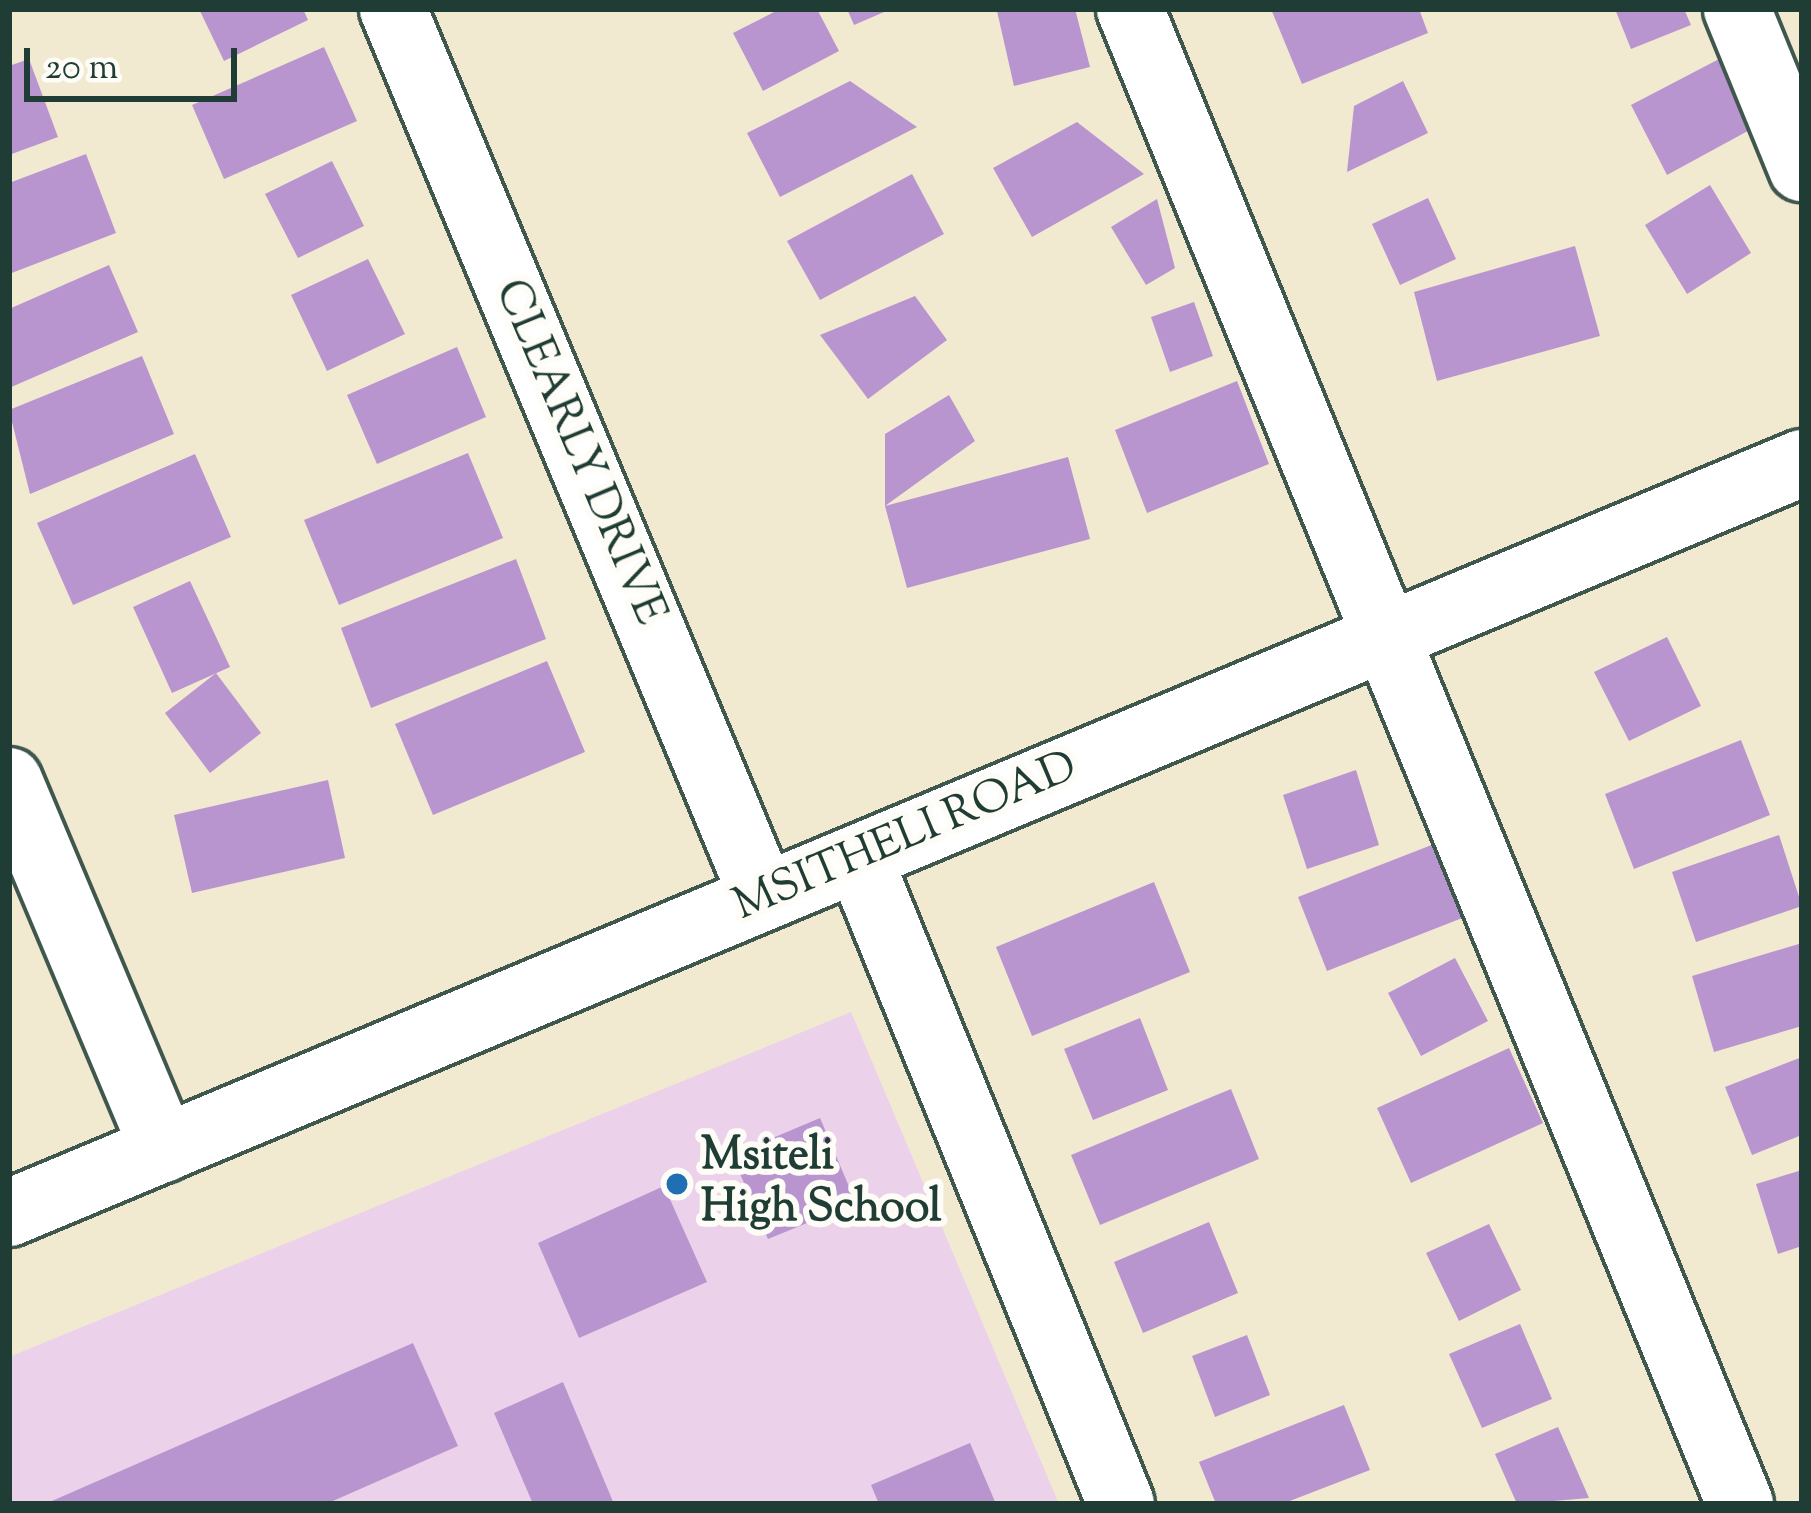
<!DOCTYPE html>
<html>
<head>
<meta charset="utf-8">
<style>
  body { margin:0 }
  #map { position:relative; width:1811px; height:1513px; overflow:hidden; background:#f2e9d1; font-family:"Sorts Mill Goudy",serif }
  div>[style] { position:absolute }
  .built>* { inset:0; background:#ecd1ea }
  .building>* { inset:0; background:#b995d0 }
  .roads { filter:drop-shadow(3px 0 #3f574c) drop-shadow(-3px 0 #3f574c) drop-shadow(0 3px #3f574c) drop-shadow(0 -3px #3f574c) }
  .street>* { height:66px; margin:-33px; padding:0 33px; transform-origin:33px; border-radius:33px; background:#fff }
  .dots>* { width:33px; height:33px; translate:-50% -50%; box-sizing:border-box; border:6px solid #fdfcf7; border-radius:50% }
  span { translate:-50% -50%; white-space:nowrap; text-align:center; line-height:1.15; -webkit-text-stroke:12px #fdfcf7; paint-order:stroke }
  .street-label { font-size:45px; color:#1f3d34 }
  .poi-label { font-size:45px; color:#1f3d34; font-weight:700 }
  .left { translate:0 -50%; text-align:left }
  .frame { position:absolute; inset:0; border:12px solid #1f3d34; pointer-events:none }
  .scale { position:absolute; left:24px; top:48px; width:213px; height:54px; box-sizing:border-box; border:6px solid #1f3d34; border-top:0; padding-left:15px; font-size:36px; line-height:42px; white-space:nowrap; color:#1f3d34; -webkit-text-stroke:9px #fdfcf7; paint-order:stroke }
</style>
</head>
<body>
<div id="map">
  <div class="built">
    <i style="clip-path:polygon(851px 1012px,1059px 1504px,9px 1504px,9px 1357px)"></i>
  </div>
  <div class="building">
    <i style="clip-path:polygon(199px 9px,303px 9px,308px 20px,224px 61px)"></i>
    <i style="clip-path:polygon(780px 9px,817px 9px,839px 51px,763px 91px,733px 33px)"></i>
    <i style="clip-path:polygon(847px 9px,891px 9px,854px 25px)"></i>
    <i style="clip-path:polygon(1075px 9px,1090px 67px,1014px 86px,997px 11px)"></i>
    <i style="clip-path:polygon(1271px 9px,1419px 9px,1428px 33px,1302px 84px)"></i>
    <i style="clip-path:polygon(1615px 9px,1684px 9px,1691px 25px,1631px 49px)"></i>
    <i style="clip-path:polygon(324px 47px,357px 121px,224px 179px,192px 105px)"></i>
    <i style="clip-path:polygon(1721px 58px,1757px 126px,1667px 175px,1631px 105px)"></i>
    <i style="clip-path:polygon(29px 59px,58px 137px,9px 155px,9px 66px)"></i>
    <i style="clip-path:polygon(850px 81px,917px 127px,780px 197px,747px 133px)"></i>
    <i style="clip-path:polygon(1403px 81px,1428px 133px,1347px 172px,1354px 106px)"></i>
    <i style="clip-path:polygon(1077px 122px,1144px 174px,1032px 237px,993px 168px)"></i>
    <i style="clip-path:polygon(86px 154px,116px 233px,9px 274px,9px 183px)"></i>
    <i style="clip-path:polygon(332px 161px,364px 226px,298px 258px,265px 194px)"></i>
    <i style="clip-path:polygon(912px 174px,944px 234px,820px 300px,787px 241px)"></i>
    <i style="clip-path:polygon(1710px 185px,1751px 253px,1687px 294px,1645px 225px)"></i>
    <i style="clip-path:polygon(1428px 198px,1456px 259px,1400px 285px,1372px 224px)"></i>
    <i style="clip-path:polygon(1157px 199px,1175px 268px,1146px 285px,1111px 227px)"></i>
    <i style="clip-path:polygon(1575px 246px,1600px 336px,1437px 381px,1414px 292px)"></i>
    <i style="clip-path:polygon(368px 259px,405px 334px,327px 371px,291px 295px)"></i>
    <i style="clip-path:polygon(109px 265px,138px 332px,9px 388px,9px 309px)"></i>
    <i style="clip-path:polygon(915px 296px,947px 340px,868px 399px,820px 335px)"></i>
    <i style="clip-path:polygon(1194px 302px,1213px 356px,1170px 372px,1151px 317px)"></i>
    <i style="clip-path:polygon(457px 347px,486px 417px,377px 464px,347px 395px)"></i>
    <i style="clip-path:polygon(142px 356px,174px 434px,30px 494px,9px 410px)"></i>
    <i style="clip-path:polygon(1237px 381px,1269px 464px,1147px 513px,1115px 430px)"></i>
    <i style="clip-path:polygon(949px 395px,975px 441px,885px 506px,1068px 457px,1090px 539px,907px 588px,885px 506px,885px 434px)"></i>
    <i style="clip-path:polygon(468px 453px,503px 538px,339px 605px,304px 520px)"></i>
    <i style="clip-path:polygon(195px 454px,231px 537px,73px 605px,37px 523px)"></i>
    <i style="clip-path:polygon(516px 559px,546px 639px,371px 708px,341px 628px)"></i>
    <i style="clip-path:polygon(190px 581px,230px 667px,172px 693px,133px 607px)"></i>
    <i style="clip-path:polygon(1667px 637px,1701px 706px,1629px 741px,1594px 672px)"></i>
    <i style="clip-path:polygon(547px 661px,585px 752px,433px 815px,395px 724px)"></i>
    <i style="clip-path:polygon(216px 673px,261px 733px,210px 773px,165px 713px)"></i>
    <i style="clip-path:polygon(1741px 740px,1770px 815px,1634px 869px,1605px 794px)"></i>
    <i style="clip-path:polygon(1356px 770px,1379px 845px,1307px 869px,1283px 795px)"></i>
    <i style="clip-path:polygon(328px 780px,345px 858px,192px 893px,174px 815px)"></i>
    <i style="clip-path:polygon(1779px 835px,1802px 906px,1696px 942px,1672px 872px)"></i>
    <i style="clip-path:polygon(1447px 839px,1475px 913px,1327px 971px,1298px 897px)"></i>
    <i style="clip-path:polygon(1154px 882px,1190px 972px,1032px 1036px,996px 947px)"></i>
    <i style="clip-path:polygon(1802px 943px,1802px 1026px,1714px 1052px,1692px 976px)"></i>
    <i style="clip-path:polygon(1455px 958px,1488px 1021px,1421px 1056px,1388px 993px)"></i>
    <i style="clip-path:polygon(1140px 1018px,1168px 1090px,1093px 1120px,1064px 1049px)"></i>
    <i style="clip-path:polygon(1509px 1048px,1543px 1123px,1411px 1183px,1377px 1108px)"></i>
    <i style="clip-path:polygon(1802px 1057px,1802px 1135px,1752px 1155px,1725px 1087px)"></i>
    <i style="clip-path:polygon(1231px 1089px,1259px 1159px,1100px 1225px,1071px 1155px)"></i>
    <i style="clip-path:polygon(820px 1118px,856px 1203px,768px 1239px,732px 1155px)"></i>
    <i style="clip-path:polygon(1802px 1170px,1802px 1246px,1778px 1254px,1756px 1184px)"></i>
    <i style="clip-path:polygon(664px 1186px,707px 1282px,579px 1338px,538px 1243px)"></i>
    <i style="clip-path:polygon(1209px 1222px,1238px 1293px,1143px 1333px,1114px 1262px)"></i>
    <i style="clip-path:polygon(1489px 1224px,1521px 1290px,1459px 1321px,1426px 1253px)"></i>
    <i style="clip-path:polygon(1520px 1324px,1552px 1399px,1482px 1428px,1449px 1354px)"></i>
    <i style="clip-path:polygon(1247px 1335px,1270px 1395px,1215px 1417px,1192px 1356px)"></i>
    <i style="clip-path:polygon(413px 1343px,458px 1446px,326px 1504px,45px 1504px)"></i>
    <i style="clip-path:polygon(563px 1382px,614px 1504px,533px 1504px,494px 1413px)"></i>
    <i style="clip-path:polygon(1344px 1405px,1370px 1470px,1282px 1504px,1216px 1504px,1199px 1462px)"></i>
    <i style="clip-path:polygon(1558px 1427px,1589px 1498px,1517px 1504px,1495px 1454px)"></i>
    <i style="clip-path:polygon(970px 1443px,996px 1504px,879px 1504px,871px 1485px)"></i>
  </div>
  <div class="roads">
    <div class="street">
      <i style="left:393px;top:9px;width:962px;rotate:67.38deg"></i>
      <i style="left:1130px;top:9px;width:1615px;rotate:67.8deg"></i>
      <i style="left:1737px;top:9px;width:172px;rotate:67.8deg"></i>
      <i style="left:9px;top:781px;width:399px;rotate:67.2deg"></i>
      <i style="left:859px;top:859px;width:696px;rotate:67.89deg"></i>
      <i style="left:9px;top:1213px;width:1944px;rotate:-22.7deg"></i>
    </div>
  </div>
  <div class="dots">
    <i style="left:677px;top:1184px;background:#1f6fb2"></i>
  </div>
  <div class="street-label">
    <span style="left:578px;top:453px;rotate:67deg">CLEARLY DRIVE</span>
    <span style="left:906px;top:838px;rotate:-23deg">MSITHELI ROAD</span>
  </div>
  <div class="poi-label">
    <span class="left" style="left:701px;top:1184px">Msiteli<br>High School</span>
  </div>
  <div class="frame"></div>
  <div class="scale">20 m</div>
</div>
</body>
</html>
